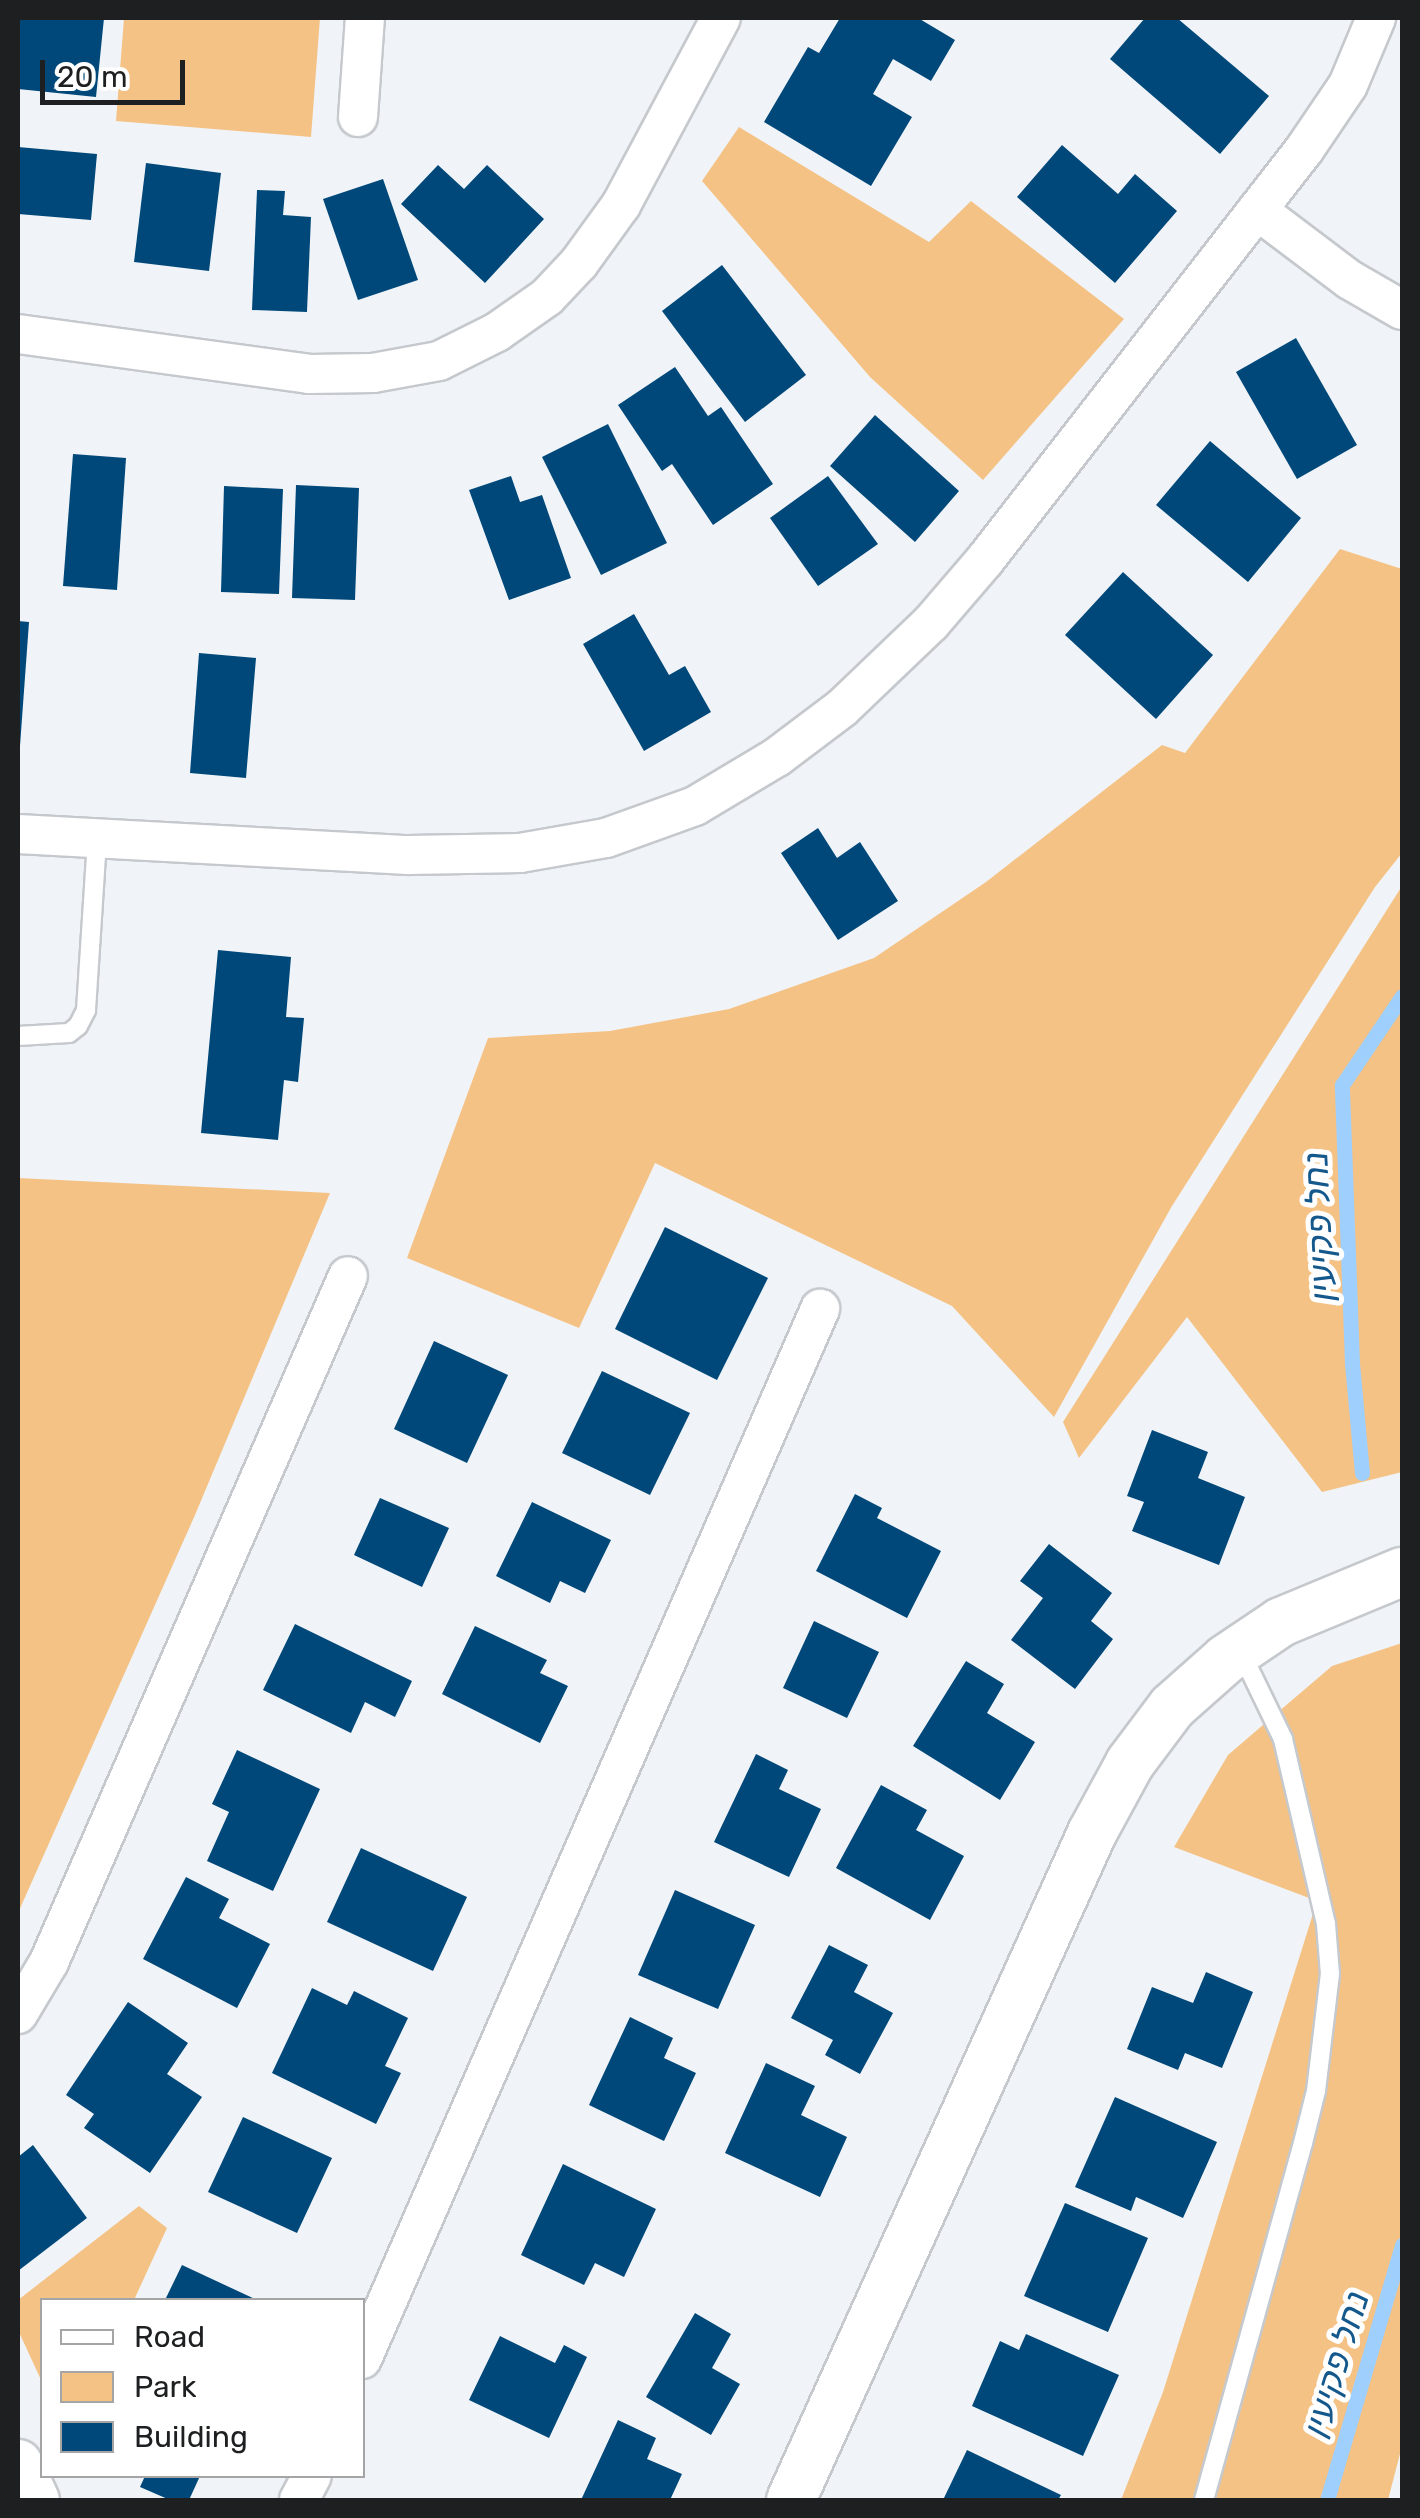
<!DOCTYPE html>
<html>
<head>
<meta charset="utf-8">
<style>
  body { margin:0 }
  #map { position:relative; width:1420px; height:2518px; overflow:hidden; background:#f0f4f8; font-family:Rubik,Heebo,sans-serif }
  div>[style] { position:absolute }
  .green>* { inset:0; background:#f5c285 }
  .stream>* { height:15px; margin:-7.5px; padding:0 7.5px; transform-origin:7.5px; border-radius:7.5px; background:#9ecffd }
  .building>* { inset:0; background:#004879 }
  .roads { filter:drop-shadow(2px 0 #c5c9cd) drop-shadow(-2px 0 #c5c9cd) drop-shadow(0 2px #c5c9cd) drop-shadow(0 -2px #c5c9cd) }
  .service>* { height:18px; margin:-9px; padding:0 9px; transform-origin:9px; border-radius:9px; background:#fff }
  .minor>* { height:38px; margin:-19px; padding:0 19px; transform-origin:19px; border-radius:19px; background:#fff }
  .tertiary>* { height:48px; margin:-24px; padding:0 24px; transform-origin:24px; border-radius:24px; background:#fff }
  span { translate:-50% -50%; white-space:nowrap; text-align:center; line-height:1.15; -webkit-text-stroke:10px #fff; paint-order:stroke }
  .water-label { font-size:35px; color:#14588c; font-style:italic }
  .frame { position:absolute; inset:0; border:20px solid #1d1f20; pointer-events:none }
  .legend { position:absolute; left:40px; top:2298px; width:325px; height:180px; box-sizing:border-box; background:#fff; border:2px solid #a5a5a6; margin:0; padding:12px 18px; list-style:none; font-size:30px; color:#1d1f20 }
  .legend li { display:flex; align-items:center; gap:20px; height:50px }
  .legend b { width:50px; border:2px solid #a5a5a6 }
  .scale { position:absolute; left:40px; top:60px; width:145px; height:45px; box-sizing:border-box; border:5px solid #1d1f20; border-top:0; padding-left:12px; font-size:30px; line-height:35px; white-space:nowrap; color:#1d1f20; -webkit-text-stroke:8px #fff; paint-order:stroke }
</style>
</head>
<body>
<div id="map">
  <div class="green">
    <i style="clip-path:polygon(124px 18px,320px 18px,311px 137px,116px 121px)"></i>
    <i style="clip-path:polygon(739px 127px,929px 242px,971px 201px,1124px 319px,983px 480px,870px 377px,702px 181px)"></i>
    <i style="clip-path:polygon(1340px 549px,1402px 569px,1402px 853px,1375px 887px,1172px 1206px,1054px 1417px,952px 1306px,655px 1163px,579px 1328px,407px 1258px,488px 1038px,610px 1031px,729px 1009px,874px 958px,986px 882px,1162px 745px,1185px 753px)"></i>
    <i style="clip-path:polygon(1402px 886px,1402px 1472px,1322px 1492px,1187px 1317px,1079px 1458px,1063px 1422px)"></i>
    <i style="clip-path:polygon(18px 1178px,330px 1193px,195px 1515px,18px 1913px)"></i>
    <i style="clip-path:polygon(1402px 1643px,1402px 2446px,1388px 2500px,1121px 2500px,1163px 2392px,1317px 1901px,1174px 1847px,1228px 1755px,1332px 1666px)"></i>
    <i style="clip-path:polygon(139px 2206px,167px 2228px,134px 2300px,42px 2300px,42px 2382px,18px 2330px,18px 2300px)"></i>
  </div>
  <div class="stream">
    <i style="left:1362px;top:1473px;width:110px;rotate:-95.2deg"></i>
    <i style="left:1352px;top:1363px;width:278px;rotate:-92.1deg"></i>
    <i style="left:1342px;top:1085px;width:107px;rotate:-56deg"></i>
    <i style="left:1327px;top:2500px;width:266px;rotate:-73.6deg"></i>
  </div>
  <div class="building">
    <i style="clip-path:polygon(18px 18px,104px 18px,96px 97px,18px 89px)"></i>
    <i style="clip-path:polygon(840px 18px,918px 18px,955px 40px,931px 81px,893px 59px,873px 94px,912px 117px,871px 186px,764px 122px,808px 47px,819px 53px)"></i>
    <i style="clip-path:polygon(1145px 18px,1177px 18px,1269px 96px,1220px 154px,1110px 59px)"></i>
    <i style="clip-path:polygon(1062px 145px,1118px 194px,1135px 174px,1177px 211px,1115px 283px,1017px 197px)"></i>
    <i style="clip-path:polygon(18px 147px,97px 154px,91px 220px,18px 214px)"></i>
    <i style="clip-path:polygon(146px 163px,221px 173px,209px 271px,134px 262px)"></i>
    <i style="clip-path:polygon(438px 165px,464px 189px,487px 165px,544px 219px,485px 283px,401px 204px)"></i>
    <i style="clip-path:polygon(383px 179px,418px 280px,358px 300px,323px 199px)"></i>
    <i style="clip-path:polygon(257px 190px,285px 191px,283px 215px,311px 217px,307px 312px,252px 310px)"></i>
    <i style="clip-path:polygon(722px 265px,806px 375px,745px 422px,662px 311px)"></i>
    <i style="clip-path:polygon(1296px 338px,1357px 445px,1297px 479px,1236px 372px)"></i>
    <i style="clip-path:polygon(675px 367px,708px 416px,721px 407px,773px 484px,713px 525px,672px 464px,662px 471px,618px 405px)"></i>
    <i style="clip-path:polygon(875px 415px,959px 491px,915px 542px,830px 466px)"></i>
    <i style="clip-path:polygon(608px 424px,667px 543px,601px 575px,542px 457px)"></i>
    <i style="clip-path:polygon(1210px 441px,1301px 518px,1248px 582px,1156px 505px)"></i>
    <i style="clip-path:polygon(73px 454px,126px 458px,117px 590px,63px 586px)"></i>
    <i style="clip-path:polygon(511px 476px,520px 502px,542px 495px,571px 578px,509px 600px,469px 490px)"></i>
    <i style="clip-path:polygon(828px 476px,878px 544px,818px 586px,770px 518px)"></i>
    <i style="clip-path:polygon(296px 485px,359px 488px,355px 600px,292px 598px)"></i>
    <i style="clip-path:polygon(224px 486px,283px 489px,279px 594px,221px 592px)"></i>
    <i style="clip-path:polygon(1123px 572px,1213px 655px,1156px 719px,1065px 635px)"></i>
    <i style="clip-path:polygon(634px 614px,669px 675px,685px 666px,711px 712px,644px 751px,583px 644px)"></i>
    <i style="clip-path:polygon(18px 621px,29px 622px,20px 746px,18px 746px)"></i>
    <i style="clip-path:polygon(199px 653px,256px 658px,246px 778px,190px 773px)"></i>
    <i style="clip-path:polygon(818px 828px,837px 858px,860px 842px,898px 901px,838px 940px,781px 853px)"></i>
    <i style="clip-path:polygon(218px 950px,291px 957px,286px 1017px,304px 1018px,298px 1082px,284px 1080px,278px 1140px,201px 1133px)"></i>
    <i style="clip-path:polygon(665px 1227px,768px 1278px,717px 1380px,615px 1329px)"></i>
    <i style="clip-path:polygon(434px 1341px,508px 1375px,467px 1463px,394px 1429px)"></i>
    <i style="clip-path:polygon(602px 1371px,690px 1413px,650px 1495px,562px 1453px)"></i>
    <i style="clip-path:polygon(1152px 1430px,1208px 1452px,1198px 1478px,1245px 1497px,1219px 1565px,1132px 1531px,1144px 1502px,1127px 1496px)"></i>
    <i style="clip-path:polygon(855px 1494px,882px 1508px,877px 1518px,941px 1551px,907px 1618px,816px 1571px)"></i>
    <i style="clip-path:polygon(380px 1498px,449px 1528px,422px 1587px,354px 1555px)"></i>
    <i style="clip-path:polygon(532px 1502px,611px 1540px,585px 1593px,560px 1581px,550px 1603px,496px 1576px)"></i>
    <i style="clip-path:polygon(1049px 1544px,1112px 1593px,1091px 1621px,1113px 1639px,1075px 1689px,1011px 1640px,1043px 1598px,1020px 1581px)"></i>
    <i style="clip-path:polygon(814px 1621px,879px 1652px,847px 1718px,783px 1688px)"></i>
    <i style="clip-path:polygon(295px 1624px,412px 1681px,395px 1717px,365px 1702px,351px 1733px,263px 1690px)"></i>
    <i style="clip-path:polygon(475px 1626px,547px 1660px,540px 1673px,568px 1686px,540px 1743px,442px 1694px)"></i>
    <i style="clip-path:polygon(966px 1661px,1004px 1684px,987px 1713px,1035px 1742px,1000px 1800px,913px 1746px)"></i>
    <i style="clip-path:polygon(237px 1750px,320px 1789px,273px 1891px,207px 1861px,229px 1812px,212px 1804px)"></i>
    <i style="clip-path:polygon(756px 1754px,788px 1770px,779px 1789px,821px 1809px,789px 1877px,714px 1842px)"></i>
    <i style="clip-path:polygon(881px 1785px,927px 1810px,916px 1830px,964px 1856px,930px 1920px,836px 1868px)"></i>
    <i style="clip-path:polygon(361px 1848px,467px 1897px,433px 1971px,327px 1922px)"></i>
    <i style="clip-path:polygon(186px 1877px,229px 1899px,219px 1918px,270px 1944px,237px 2008px,143px 1959px)"></i>
    <i style="clip-path:polygon(675px 1890px,755px 1925px,718px 2009px,638px 1975px)"></i>
    <i style="clip-path:polygon(829px 1945px,868px 1965px,854px 1992px,893px 2013px,860px 2074px,825px 2055px,833px 2040px,791px 2018px)"></i>
    <i style="clip-path:polygon(1206px 1972px,1253px 1992px,1222px 2068px,1185px 2053px,1178px 2070px,1127px 2049px,1152px 1987px,1193px 2003px)"></i>
    <i style="clip-path:polygon(312px 1988px,347px 2005px,354px 1991px,408px 2018px,385px 2066px,401px 2073px,376px 2124px,272px 2073px)"></i>
    <i style="clip-path:polygon(128px 2002px,188px 2043px,167px 2074px,202px 2097px,150px 2173px,84px 2128px,94px 2114px,66px 2095px)"></i>
    <i style="clip-path:polygon(630px 2017px,673px 2038px,664px 2058px,696px 2073px,664px 2141px,589px 2105px)"></i>
    <i style="clip-path:polygon(766px 2063px,815px 2086px,801px 2115px,847px 2137px,820px 2197px,725px 2153px)"></i>
    <i style="clip-path:polygon(1115px 2097px,1217px 2142px,1183px 2218px,1136px 2197px,1131px 2211px,1075px 2187px)"></i>
    <i style="clip-path:polygon(243px 2117px,332px 2158px,297px 2233px,208px 2192px)"></i>
    <i style="clip-path:polygon(33px 2145px,87px 2218px,18px 2271px,18px 2157px)"></i>
    <i style="clip-path:polygon(563px 2164px,656px 2209px,624px 2277px,595px 2263px,584px 2285px,521px 2255px)"></i>
    <i style="clip-path:polygon(1065px 2203px,1148px 2238px,1108px 2332px,1024px 2296px)"></i>
    <i style="clip-path:polygon(182px 2265px,257px 2300px,165px 2300px)"></i>
    <i style="clip-path:polygon(695px 2313px,731px 2334px,712px 2368px,740px 2384px,711px 2435px,646px 2397px)"></i>
    <i style="clip-path:polygon(1026px 2334px,1119px 2375px,1083px 2456px,972px 2406px,1000px 2341px,1019px 2350px)"></i>
    <i style="clip-path:polygon(500px 2336px,555px 2363px,564px 2345px,587px 2357px,549px 2438px,469px 2400px)"></i>
    <i style="clip-path:polygon(618px 2420px,656px 2438px,647px 2459px,682px 2474px,670px 2500px,581px 2500px)"></i>
    <i style="clip-path:polygon(967px 2450px,1061px 2495px,1058px 2500px,943px 2500px)"></i>
    <i style="clip-path:polygon(145px 2476px,200px 2476px,189px 2500px,170px 2500px,140px 2487px)"></i>
  </div>
  <div class="roads">
    <div class="service">
      <i style="left:18px;top:1036px;width:51px;rotate:-3.4deg"></i>
      <i style="left:69px;top:1033px;width:11px;rotate:-38deg"></i>
      <i style="left:78px;top:1026px;width:18px;rotate:-63deg"></i>
      <i style="left:86px;top:1010px;width:172px;rotate:-86.3deg"></i>
      <i style="left:1204px;top:2500px;width:370px;rotate:-74.5deg"></i>
      <i style="left:1303px;top:2143px;width:54px;rotate:-76deg"></i>
      <i style="left:1316px;top:2091px;width:118px;rotate:-83.2deg"></i>
      <i style="left:1330px;top:1974px;width:50px;rotate:-94.6deg"></i>
      <i style="left:1326px;top:1924px;width:190px;rotate:-103.1deg"></i>
      <i style="left:1283px;top:1739px;width:97px;rotate:-115.8deg"></i>
    </div>
    <div class="minor">
      <i style="left:358px;top:117px;width:99px;rotate:-86deg"></i>
      <i style="left:1257px;top:210px;width:116px;rotate:37deg"></i>
      <i style="left:1350px;top:280px;width:60px;rotate:30deg"></i>
      <i style="left:18px;top:334px;width:294px;rotate:7.8deg"></i>
      <i style="left:309px;top:374px;width:64px;rotate:-0.9deg"></i>
      <i style="left:373px;top:373px;width:67px;rotate:-10.3deg"></i>
      <i style="left:439px;top:361px;width:65px;rotate:-26.6deg"></i>
      <i style="left:497px;top:332px;width:61px;rotate:-35deg"></i>
      <i style="left:547px;top:297px;width:47px;rotate:-46.7deg"></i>
      <i style="left:579px;top:263px;width:72px;rotate:-54.1deg"></i>
      <i style="left:621px;top:205px;width:212px;rotate:-61.9deg"></i>
      <i style="left:18px;top:834px;width:391px;rotate:3.1deg"></i>
      <i style="left:408px;top:855px;width:112px;rotate:-1deg"></i>
      <i style="left:520px;top:853px;width:87px;rotate:-9.9deg"></i>
      <i style="left:606px;top:838px;width:95px;rotate:-19.8deg"></i>
      <i style="left:695px;top:806px;width:96px;rotate:-30.9deg"></i>
      <i style="left:777px;top:757px;width:81px;rotate:-37deg"></i>
      <i style="left:842px;top:708px;width:123px;rotate:-43.7deg"></i>
      <i style="left:931px;top:623px;width:83px;rotate:-49.4deg"></i>
      <i style="left:985px;top:560px;width:519px;rotate:-52.12deg"></i>
      <i style="left:1304px;top:150px;width:78px;rotate:-55.9deg"></i>
      <i style="left:1348px;top:85px;width:73px;rotate:-67.3deg"></i>
      <i style="left:18px;top:2014px;width:61px;rotate:-59.2deg"></i>
      <i style="left:49px;top:1962px;width:748px;rotate:-66.45deg"></i>
      <i style="left:362px;top:2359px;width:1146px;rotate:-66.43deg"></i>
      <i style="left:299px;top:2500px;width:27px;rotate:-62deg"></i>
    </div>
    <div class="tertiary">
      <i style="left:18px;top:2464px;width:40px;rotate:65deg"></i>
      <i style="left:791px;top:2500px;width:732px;rotate:-65.71deg"></i>
      <i style="left:1092px;top:1833px;width:80px;rotate:-61.5deg"></i>
      <i style="left:1130px;top:1763px;width:70px;rotate:-53.1deg"></i>
      <i style="left:1172px;top:1707px;width:72px;rotate:-41.6deg"></i>
      <i style="left:1226px;top:1659px;width:66px;rotate:-33.9deg"></i>
      <i style="left:1281px;top:1622px;width:131px;rotate:-22.5deg"></i>
    </div>
  </div>
  <div class="water-label">
    <span style="left:1319px;top:1227px;rotate:-93deg">נחל פקיעין</span>
    <span style="left:1336px;top:2364px;rotate:-73deg">נחל פקיעין</span>
  </div>
  <div class="frame"></div>
  <ul class="legend">
  <li><b style="height:12px;background:#fff"></b>Road</li>
  <li><b style="height:28px;background:#f5c285"></b>Park</li>
  <li><b style="height:28px;background:#004879"></b>Building</li>
  </ul>
  <div class="scale">20 m</div>
</div>
</body>
</html>
